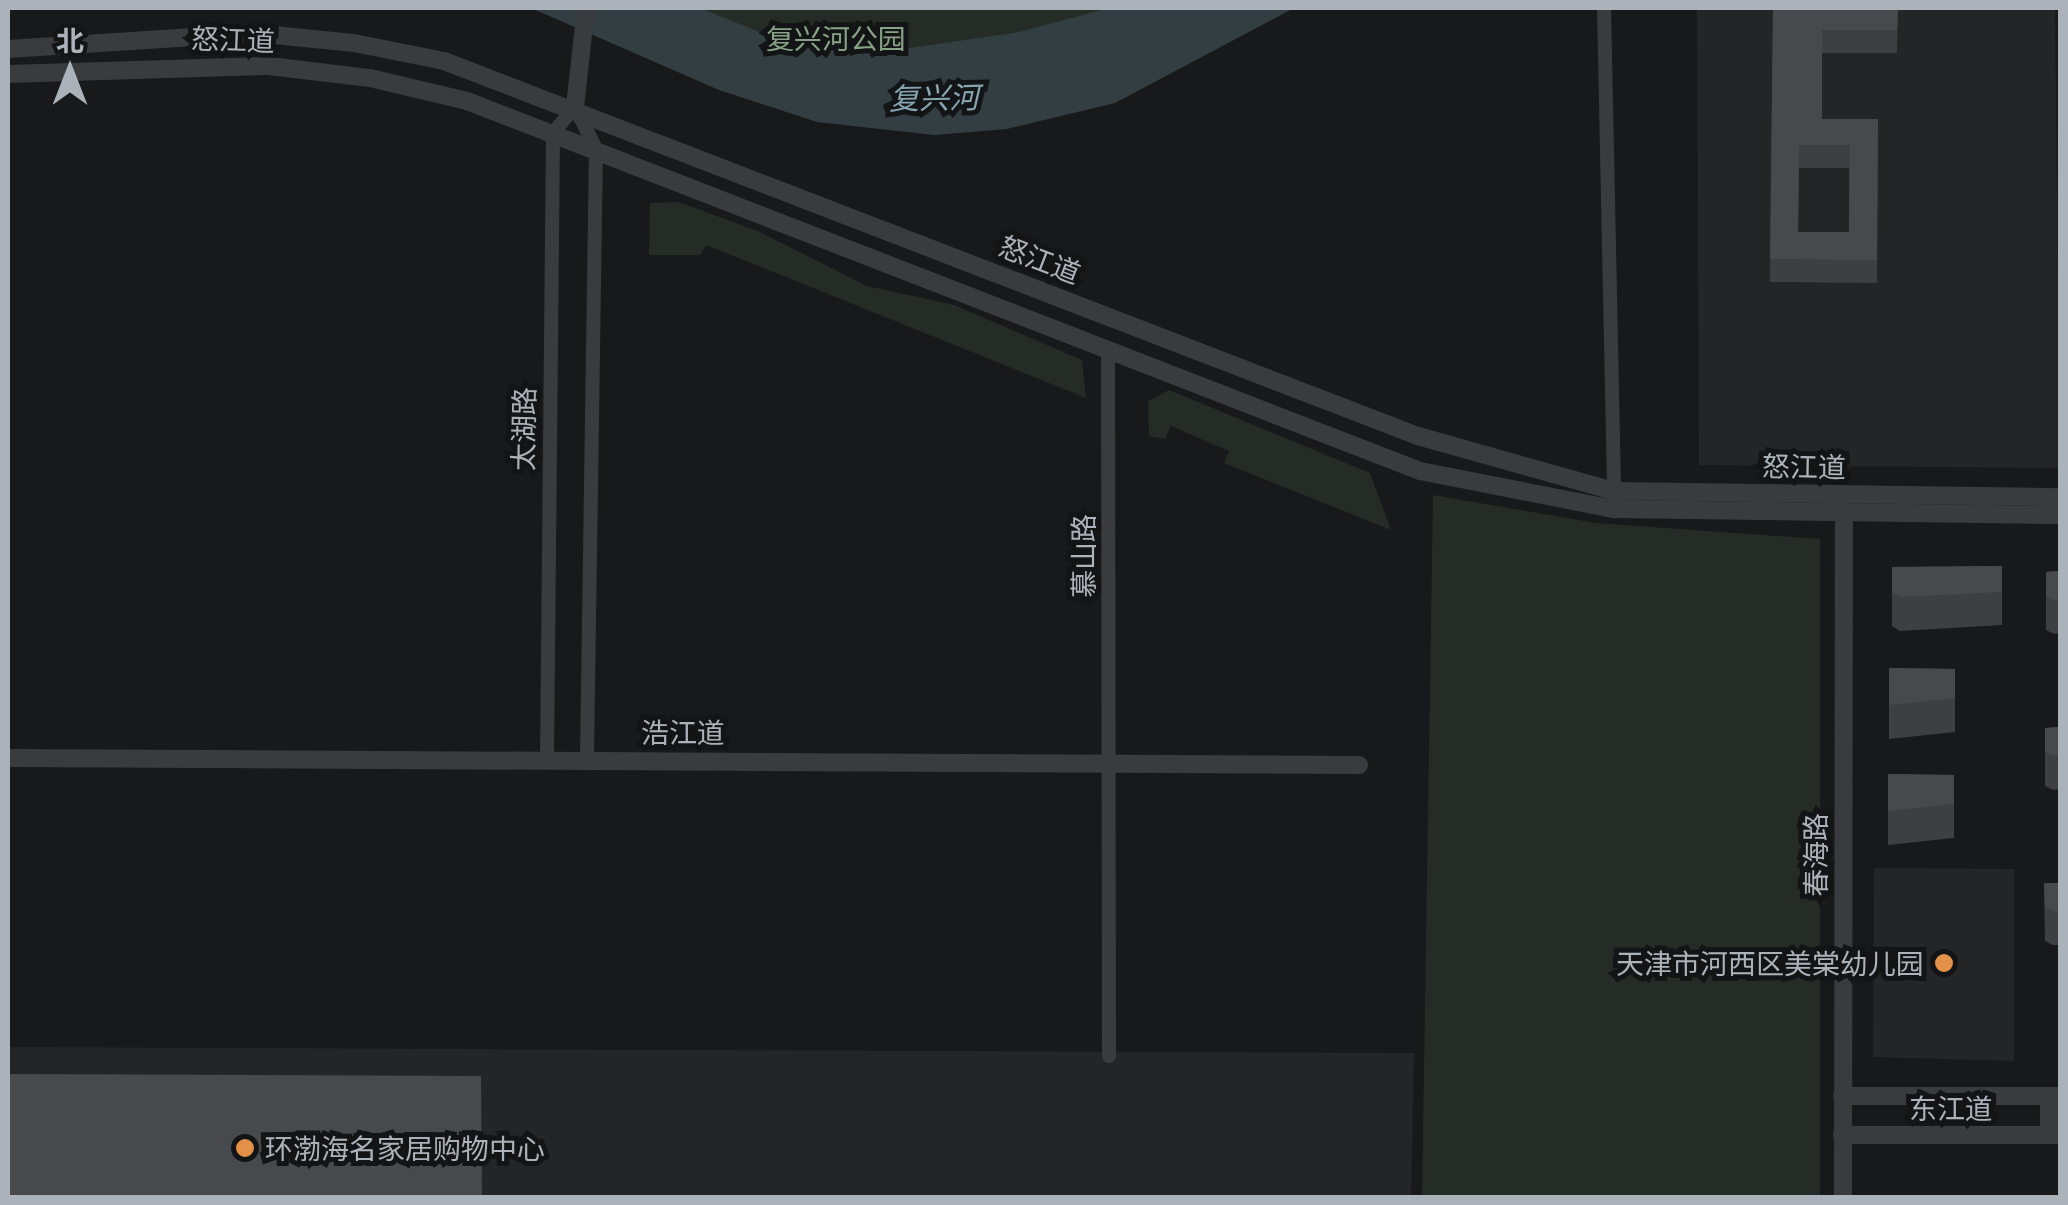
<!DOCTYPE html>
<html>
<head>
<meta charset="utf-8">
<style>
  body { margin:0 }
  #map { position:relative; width:2068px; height:1205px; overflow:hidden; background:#18191a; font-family:"Noto Sans","Noto Sans SC",sans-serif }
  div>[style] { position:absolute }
  .built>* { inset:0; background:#242527 }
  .green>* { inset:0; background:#252c25 }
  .water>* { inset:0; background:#323e42 }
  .minor>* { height:14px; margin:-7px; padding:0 7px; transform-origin:7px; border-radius:7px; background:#3a3b3f }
  .tertiary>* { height:18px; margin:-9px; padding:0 9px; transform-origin:9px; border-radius:9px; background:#3a3b3f }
  .wall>* { inset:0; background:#3d3f42 }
  .building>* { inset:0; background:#47494d }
  .dots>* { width:28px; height:28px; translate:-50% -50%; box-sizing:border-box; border:5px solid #131415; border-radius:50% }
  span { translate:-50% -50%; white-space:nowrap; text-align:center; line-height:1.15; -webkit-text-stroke:10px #131415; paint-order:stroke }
  .park-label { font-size:28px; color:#88a285 }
  .street-label { font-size:28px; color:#acb2b9 }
  .poi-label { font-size:28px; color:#acb2b9 }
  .right { translate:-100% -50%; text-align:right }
  .left { translate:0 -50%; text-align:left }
  .water-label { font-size:30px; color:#86a5b0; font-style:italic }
  .frame { position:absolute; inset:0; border:10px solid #acb2b9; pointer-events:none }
  .north { position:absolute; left:20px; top:20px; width:100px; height:100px; -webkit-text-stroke:8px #131415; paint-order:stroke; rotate:0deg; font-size:28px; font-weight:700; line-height:40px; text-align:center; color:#acb2b9 }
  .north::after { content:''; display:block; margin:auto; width:35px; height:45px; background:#acb2b9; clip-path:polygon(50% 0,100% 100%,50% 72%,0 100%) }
</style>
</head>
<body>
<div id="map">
  <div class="built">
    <i style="clip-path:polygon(1697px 8px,2055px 8px,2060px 468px,1699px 465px)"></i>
    <i style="clip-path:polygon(1874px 868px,2014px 869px,2014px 1061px,1873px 1057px)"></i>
    <i style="clip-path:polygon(8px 1047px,1414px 1053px,1411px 1197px,8px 1198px)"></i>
  </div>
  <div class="green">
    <i style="clip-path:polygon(579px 8px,1203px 8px,840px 72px)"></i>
    <i style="clip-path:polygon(679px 202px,760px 232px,867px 286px,954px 305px,1082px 360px,1086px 398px,706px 245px,700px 255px,649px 255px,650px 203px)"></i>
    <i style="clip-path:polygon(1169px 390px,1370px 473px,1391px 530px,1224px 463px,1229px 451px,1171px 426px,1165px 439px,1149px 436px,1148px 401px)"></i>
    <i style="clip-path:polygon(1433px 495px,1596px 523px,1820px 539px,1820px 1197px,1422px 1197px)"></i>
  </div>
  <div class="water">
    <i style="clip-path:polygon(531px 8px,700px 8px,777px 39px,910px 48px,1019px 32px,1109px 8px,1294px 8px,1115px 103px,1007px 129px,934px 135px,817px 122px,719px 90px)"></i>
  </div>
  <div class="minor">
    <i style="left:1604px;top:8px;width:490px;rotate:88.8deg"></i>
    <i style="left:1108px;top:349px;width:707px;rotate:89.92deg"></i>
    <i style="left:547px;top:759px;width:626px;rotate:-89.45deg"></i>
    <i style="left:553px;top:133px;width:34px;rotate:-50deg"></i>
    <i style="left:575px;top:107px;width:47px;rotate:63.4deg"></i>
    <i style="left:596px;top:149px;width:610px;rotate:90.85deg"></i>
  </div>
  <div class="tertiary">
    <i style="left:8px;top:49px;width:247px;rotate:-3.7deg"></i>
    <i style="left:254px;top:33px;width:100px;rotate:5.7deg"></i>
    <i style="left:354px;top:43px;width:92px;rotate:11.3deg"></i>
    <i style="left:444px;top:61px;width:1044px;rotate:21.06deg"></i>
    <i style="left:1418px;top:436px;width:204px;rotate:15.7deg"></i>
    <i style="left:1614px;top:491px;width:446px;rotate:0.8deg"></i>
    <i style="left:8px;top:74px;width:261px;rotate:-1.8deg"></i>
    <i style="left:269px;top:66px;width:102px;rotate:6.8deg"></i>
    <i style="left:370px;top:78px;width:100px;rotate:13.3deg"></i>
    <i style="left:467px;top:101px;width:1022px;rotate:21.22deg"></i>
    <i style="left:1420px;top:471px;width:198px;rotate:11.1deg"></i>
    <i style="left:1614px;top:509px;width:446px;rotate:0.8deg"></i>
    <i style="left:575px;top:107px;width:100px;rotate:-83.7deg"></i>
    <i style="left:8px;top:758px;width:1351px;rotate:0.3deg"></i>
    <i style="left:1842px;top:1096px;width:218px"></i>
    <i style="left:2049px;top:1096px;width:39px;rotate:90deg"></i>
    <i style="left:1842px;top:1135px;width:218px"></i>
    <i style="left:1843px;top:1198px;width:686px;rotate:-89.92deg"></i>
  </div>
  <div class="wall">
    <i style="clip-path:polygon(evenodd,1773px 8px,1898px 8px,1897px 53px,1822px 53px,1822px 119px,1878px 119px,1877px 283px,1770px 282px,1773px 8px,1799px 168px,1849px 168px,1849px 232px,1798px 232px,1799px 168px)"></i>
    <i style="clip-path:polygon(2060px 564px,2060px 633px,2054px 634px,2046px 630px,2046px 572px,2060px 571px)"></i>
    <i style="clip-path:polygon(2002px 566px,2002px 625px,1900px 631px,1892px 626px,1892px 567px)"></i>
    <i style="clip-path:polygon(1889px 668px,1955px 669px,1955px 732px,1889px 739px)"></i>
    <i style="clip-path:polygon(2060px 721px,2060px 789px,2053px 790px,2045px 786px,2045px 728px,2059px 727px)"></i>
    <i style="clip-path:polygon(1888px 774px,1954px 775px,1954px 838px,1888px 845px)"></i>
    <i style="clip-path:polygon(2060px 876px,2060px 945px,2053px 945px,2045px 941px,2044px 883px,2059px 883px)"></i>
  </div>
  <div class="building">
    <i style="clip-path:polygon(evenodd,1773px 8px,1898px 8px,1897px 30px,1822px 30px,1822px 119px,1878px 119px,1877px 260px,1770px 259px,1773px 8px,1799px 145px,1850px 145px,1849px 232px,1798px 232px,1799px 145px)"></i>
    <i style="clip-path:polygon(2060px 564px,2060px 599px,2054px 600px,2046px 596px,2046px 572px,2060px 571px)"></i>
    <i style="clip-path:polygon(2002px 566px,2002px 592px,1900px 597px,1892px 592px,1892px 567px)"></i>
    <i style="clip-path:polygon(1889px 668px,1955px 669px,1955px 698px,1889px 705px)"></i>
    <i style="clip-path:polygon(2059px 721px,2060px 721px,2060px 755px,2053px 756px,2045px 752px,2045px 728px,2059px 727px)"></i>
    <i style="clip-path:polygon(1888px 774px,1954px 775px,1954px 804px,1888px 811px)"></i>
    <i style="clip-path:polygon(2059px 876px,2060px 876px,2060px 911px,2053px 911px,2045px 907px,2044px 883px,2059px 883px)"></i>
    <i style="clip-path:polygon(8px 1074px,481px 1076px,482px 1198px,8px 1198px)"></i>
  </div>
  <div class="dots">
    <i style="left:1944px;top:963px;background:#e39148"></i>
    <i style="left:245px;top:1148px;background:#e39148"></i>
  </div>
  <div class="park-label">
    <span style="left:836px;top:38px">复兴河公园</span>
  </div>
  <div class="street-label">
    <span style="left:233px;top:39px;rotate:2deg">怒江道</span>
    <span style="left:1040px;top:259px;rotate:21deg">怒江道</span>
    <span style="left:523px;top:429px;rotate:-89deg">太湖路</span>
    <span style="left:1804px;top:466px;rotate:1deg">怒江道</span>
    <span style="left:1083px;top:556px;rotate:-90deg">慕山路</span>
    <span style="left:683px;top:732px">浩江道</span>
    <span style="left:1815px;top:855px;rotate:-90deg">春海路</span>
    <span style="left:1951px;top:1108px">东江道</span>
  </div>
  <div class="poi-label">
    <span class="right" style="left:1924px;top:963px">天津市河西区美棠幼儿园</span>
    <span class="left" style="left:265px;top:1148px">环渤海名家居购物中心</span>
  </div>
  <div class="water-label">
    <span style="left:934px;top:98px;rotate:-1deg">复兴河</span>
  </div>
  <div class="frame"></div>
  <div class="north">北</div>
</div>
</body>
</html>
